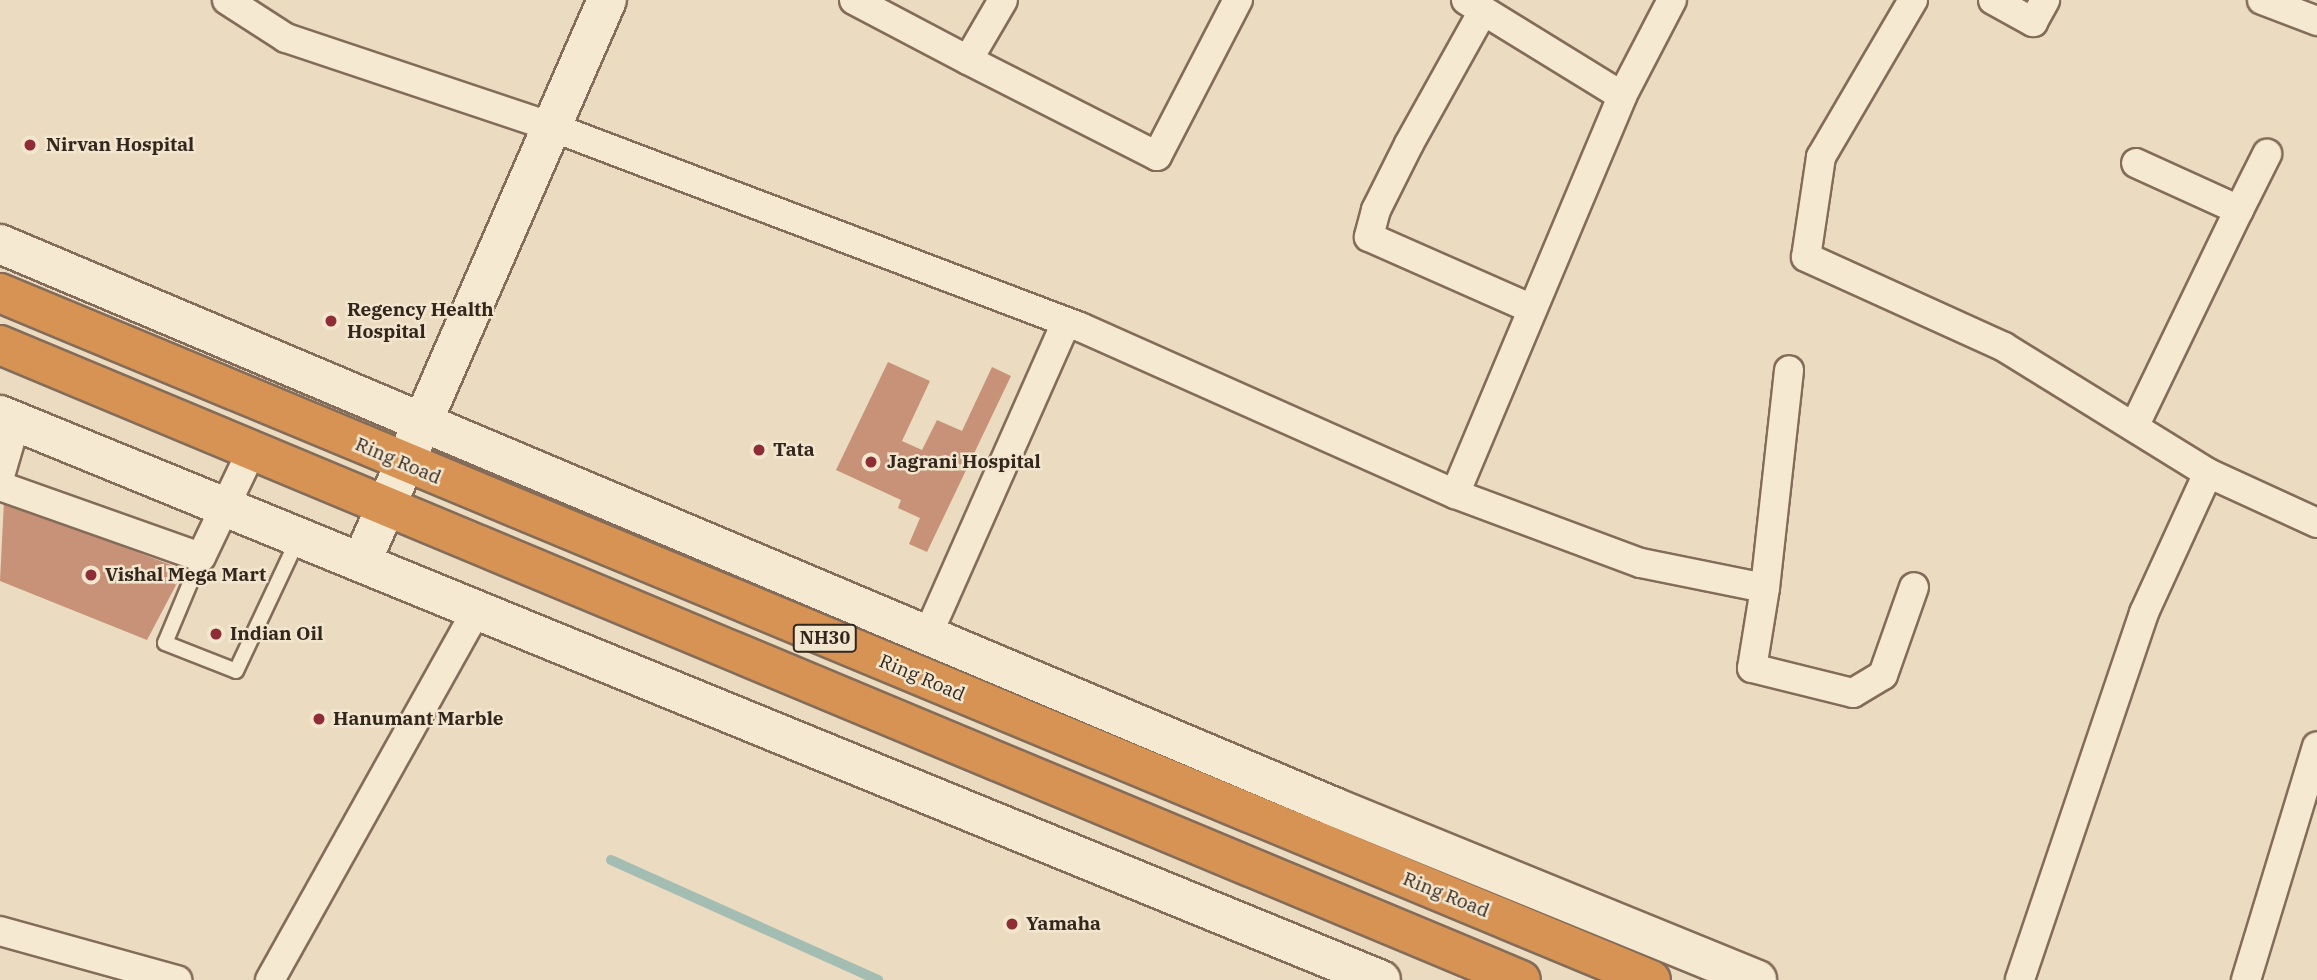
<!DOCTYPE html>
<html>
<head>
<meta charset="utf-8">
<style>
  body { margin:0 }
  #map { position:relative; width:2317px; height:980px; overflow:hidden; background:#ebdbc0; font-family:"IBM Plex Serif",serif }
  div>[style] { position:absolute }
  .stream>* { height:10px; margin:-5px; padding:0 5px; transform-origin:5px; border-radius:5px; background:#a3bdb3 }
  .building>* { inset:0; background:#c79278 }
  .roads { filter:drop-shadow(2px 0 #836c59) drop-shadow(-2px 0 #836c59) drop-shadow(0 2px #836c59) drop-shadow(0 -2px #836c59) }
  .lane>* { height:14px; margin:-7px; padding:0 7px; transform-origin:7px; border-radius:7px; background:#f6e9d2 }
  .street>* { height:28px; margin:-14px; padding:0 14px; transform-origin:14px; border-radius:14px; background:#f6e9d2 }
  .secondary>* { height:38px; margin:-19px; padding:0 19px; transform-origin:19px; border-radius:19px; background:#f6e9d2 }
  .highway>* { height:38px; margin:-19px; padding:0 19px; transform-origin:19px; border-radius:19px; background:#d79354 }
  .dots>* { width:19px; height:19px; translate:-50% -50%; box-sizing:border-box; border:4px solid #f3e6cf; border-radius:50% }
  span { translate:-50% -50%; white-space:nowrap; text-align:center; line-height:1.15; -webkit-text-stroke:5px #f3e6cf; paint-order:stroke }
  .shield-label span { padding:2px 5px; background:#f3e6cf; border:2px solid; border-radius:5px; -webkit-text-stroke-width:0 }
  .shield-label { font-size:18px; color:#33261d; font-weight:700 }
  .poi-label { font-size:19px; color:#33261d; font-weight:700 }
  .left { translate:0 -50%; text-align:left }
  .street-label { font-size:19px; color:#33261d }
</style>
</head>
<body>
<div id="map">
  <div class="stream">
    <i style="left:611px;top:860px;width:293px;rotate:24.2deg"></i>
  </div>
  <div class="building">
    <i style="clip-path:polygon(888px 362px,930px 381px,902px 441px,922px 450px,937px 420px,962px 431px,992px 367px,1011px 376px,927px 552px,909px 544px,920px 518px,898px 508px,901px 500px,836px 470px)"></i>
    <i style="clip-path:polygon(4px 501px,184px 570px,147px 640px,0 581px)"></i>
  </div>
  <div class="roads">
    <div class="lane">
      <i style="left:201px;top:557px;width:93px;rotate:112.7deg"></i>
      <i style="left:165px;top:643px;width:76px;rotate:21.5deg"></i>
      <i style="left:236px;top:671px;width:148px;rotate:-64.8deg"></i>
    </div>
    <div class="street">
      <i style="left:227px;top:0;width:70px;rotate:32.8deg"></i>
      <i style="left:286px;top:38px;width:280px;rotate:18.5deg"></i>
      <i style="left:552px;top:127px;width:565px;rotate:20.75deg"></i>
      <i style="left:1080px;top:327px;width:411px;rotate:24deg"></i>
      <i style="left:1455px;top:494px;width:432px;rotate:-67.2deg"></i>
      <i style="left:854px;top:0;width:129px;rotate:27.8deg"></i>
      <i style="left:968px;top:60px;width:69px;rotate:-59.7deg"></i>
      <i style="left:1466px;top:0;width:183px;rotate:31.6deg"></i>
      <i style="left:1622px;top:96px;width:108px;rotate:-62.5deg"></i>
      <i style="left:1913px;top:0;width:182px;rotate:120.4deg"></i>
      <i style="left:1821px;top:157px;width:101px;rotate:98.5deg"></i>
      <i style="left:1806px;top:257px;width:217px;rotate:24.4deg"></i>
      <i style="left:2004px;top:347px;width:240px;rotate:31.7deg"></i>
      <i style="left:2208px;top:473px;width:154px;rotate:114.6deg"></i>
      <i style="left:2144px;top:613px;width:387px;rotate:108.7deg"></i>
      <i style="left:1993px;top:0;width:46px;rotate:28.8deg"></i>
      <i style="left:2033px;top:22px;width:25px;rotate:-61deg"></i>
      <i style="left:2262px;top:0;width:59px;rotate:20.9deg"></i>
      <i style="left:1483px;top:11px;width:152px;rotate:119.1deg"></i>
      <i style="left:1409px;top:144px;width:74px;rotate:116.6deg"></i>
      <i style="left:1376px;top:210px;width:28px;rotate:105deg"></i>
      <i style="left:1369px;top:237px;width:178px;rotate:23.8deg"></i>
      <i style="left:968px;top:60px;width:212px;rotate:26.9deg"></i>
      <i style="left:1157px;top:156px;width:176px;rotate:-62.6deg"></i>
      <i style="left:2239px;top:210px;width:63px;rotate:-63.4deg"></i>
      <i style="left:2134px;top:427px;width:241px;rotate:-64.2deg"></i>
      <i style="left:2239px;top:210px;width:113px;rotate:-155.5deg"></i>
      <i style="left:2208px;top:473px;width:120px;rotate:24.6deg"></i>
      <i style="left:0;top:476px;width:57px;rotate:-73.8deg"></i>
      <i style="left:0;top:486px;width:213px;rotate:19.5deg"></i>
      <i style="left:201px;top:557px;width:119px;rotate:-64.5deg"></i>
      <i style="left:1455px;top:494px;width:198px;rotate:20.4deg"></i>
      <i style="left:1641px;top:563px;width:126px;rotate:11.4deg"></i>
      <i style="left:1765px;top:588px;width:219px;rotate:-83.7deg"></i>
      <i style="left:1765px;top:588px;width:81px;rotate:99.2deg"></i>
      <i style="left:1752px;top:668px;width:104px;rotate:13.9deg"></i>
      <i style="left:1853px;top:693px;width:35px;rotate:-31deg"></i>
      <i style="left:1883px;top:675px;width:93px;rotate:-70.6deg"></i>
      <i style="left:928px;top:634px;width:341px;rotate:-66.1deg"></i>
      <i style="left:0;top:931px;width:184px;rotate:15.5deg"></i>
      <i style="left:270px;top:980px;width:425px;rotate:-60.8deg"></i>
      <i style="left:2246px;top:980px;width:244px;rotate:-73.1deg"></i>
    </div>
    <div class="secondary">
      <i style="left:0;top:244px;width:1448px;rotate:22.88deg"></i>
      <i style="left:1334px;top:807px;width:457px;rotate:22.2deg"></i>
      <i style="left:0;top:415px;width:1492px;rotate:22.25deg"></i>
      <i style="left:362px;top:561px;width:612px;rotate:-66.41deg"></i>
    </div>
    <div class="highway">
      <i style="left:0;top:293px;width:1788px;rotate:22.59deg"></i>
      <i style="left:0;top:345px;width:1648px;rotate:22.66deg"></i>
    </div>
  </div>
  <div class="dots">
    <i style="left:30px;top:145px;background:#8e2d35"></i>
    <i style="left:331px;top:321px;background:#8e2d35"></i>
    <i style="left:759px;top:450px;background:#8e2d35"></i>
    <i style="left:871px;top:462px;background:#8e2d35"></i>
    <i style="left:91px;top:575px;background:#8e2d35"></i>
    <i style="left:216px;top:634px;background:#8e2d35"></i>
    <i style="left:319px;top:719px;background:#8e2d35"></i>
    <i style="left:1012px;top:924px;background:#8e2d35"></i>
  </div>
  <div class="shield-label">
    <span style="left:825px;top:638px">NH30</span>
  </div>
  <div class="poi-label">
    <span class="left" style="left:46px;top:145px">Nirvan Hospital</span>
    <span class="left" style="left:347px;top:321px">Regency Health<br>Hospital</span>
    <span class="left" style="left:773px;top:450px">Tata</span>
    <span class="left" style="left:887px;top:462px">Jagrani Hospital</span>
    <span class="left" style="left:105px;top:575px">Vishal Mega Mart</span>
    <span class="left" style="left:230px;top:634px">Indian Oil</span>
    <span class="left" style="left:333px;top:719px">Hanumant Marble</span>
    <span class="left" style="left:1026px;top:924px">Yamaha</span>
  </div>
  <div class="street-label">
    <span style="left:398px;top:461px;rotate:23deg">Ring Road</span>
    <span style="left:922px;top:678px;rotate:23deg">Ring Road</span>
    <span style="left:1446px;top:895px;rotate:22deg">Ring Road</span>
  </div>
</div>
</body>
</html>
